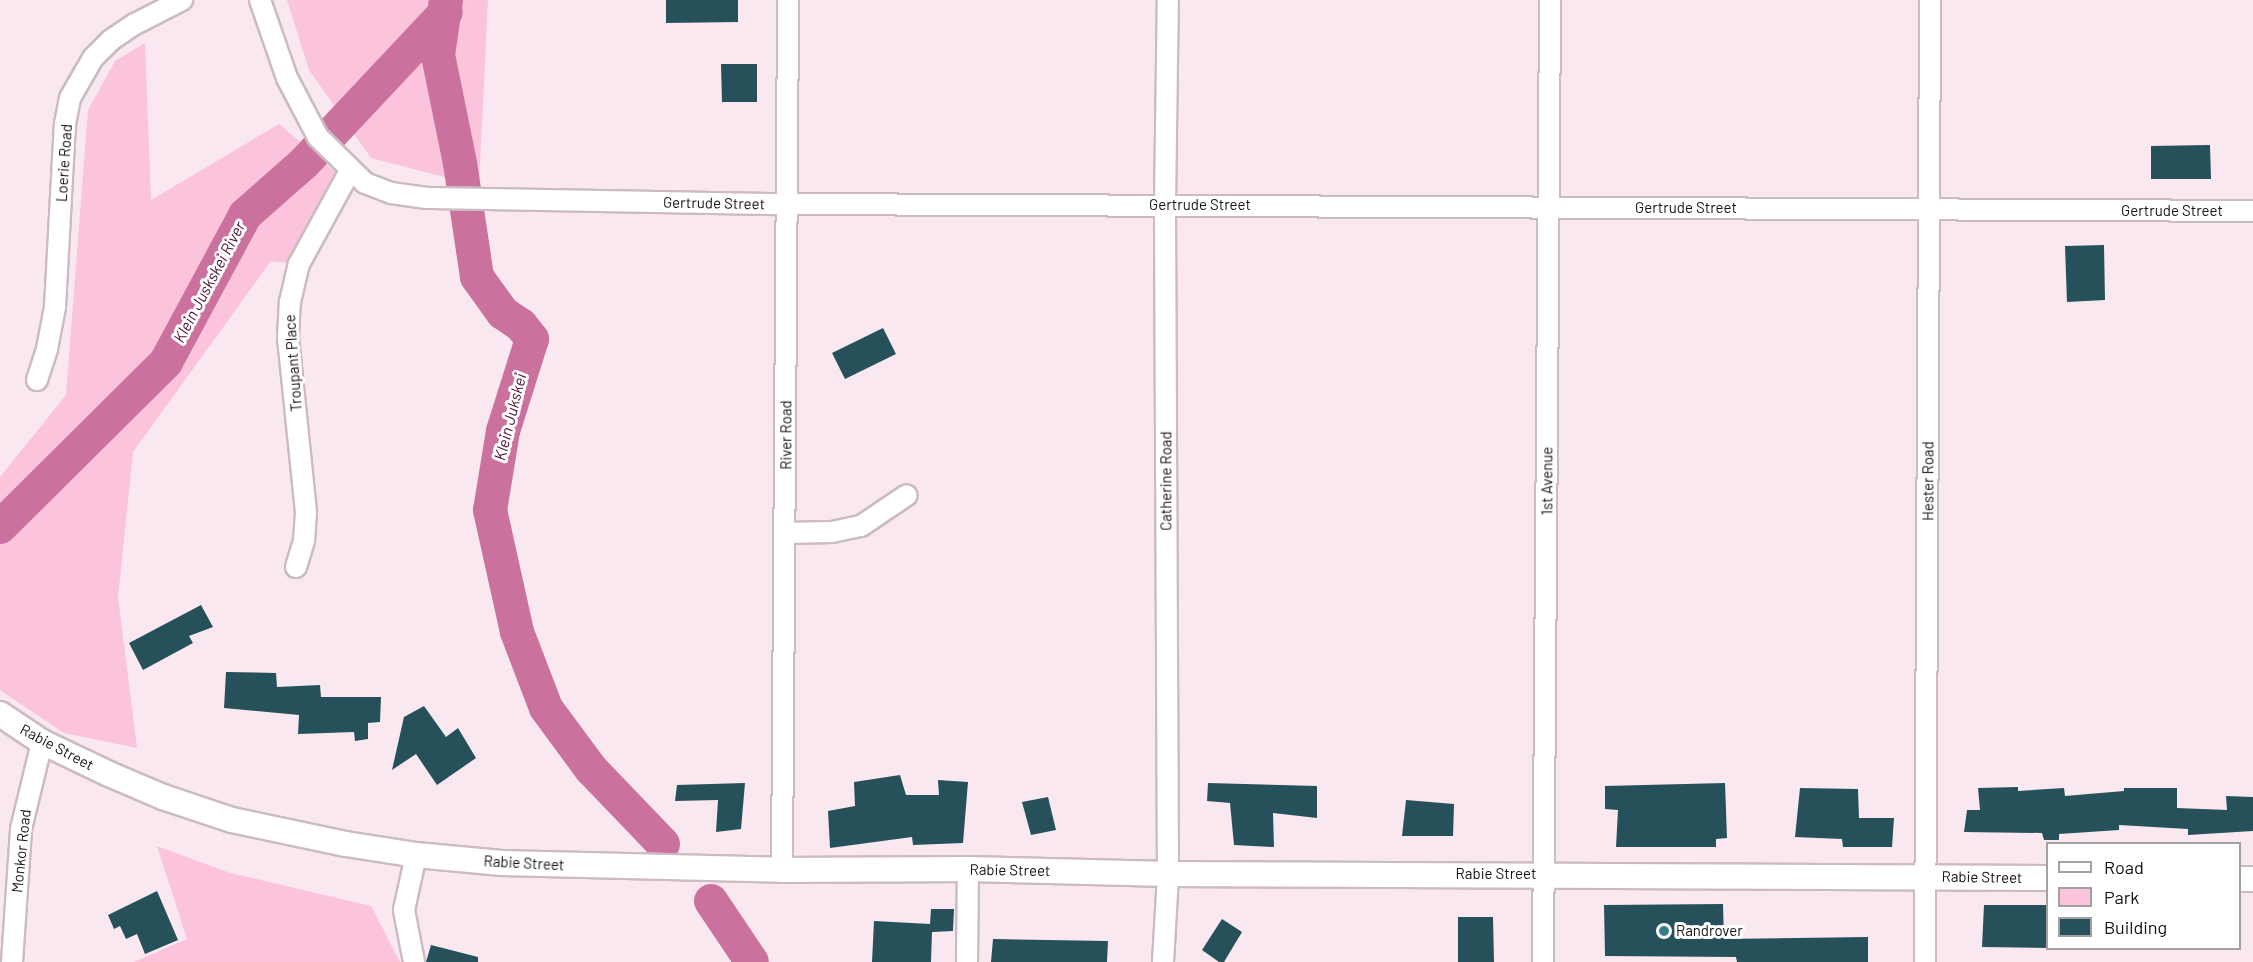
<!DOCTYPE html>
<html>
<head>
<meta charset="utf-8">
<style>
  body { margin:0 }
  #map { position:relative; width:2253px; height:962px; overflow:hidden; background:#f9e8ef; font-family:Barlow,sans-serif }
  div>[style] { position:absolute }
  .green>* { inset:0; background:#fbc3dc }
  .river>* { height:34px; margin:-17px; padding:0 17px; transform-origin:17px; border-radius:17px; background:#cb719e }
  .building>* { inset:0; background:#26515a }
  .roads { filter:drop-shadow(2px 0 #ccbbc2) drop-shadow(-2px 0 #ccbbc2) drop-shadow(0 2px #ccbbc2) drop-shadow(0 -2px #ccbbc2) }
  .minor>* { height:20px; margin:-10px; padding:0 10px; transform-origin:10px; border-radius:10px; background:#fff }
  .tertiary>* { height:24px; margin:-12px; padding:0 12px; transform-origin:12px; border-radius:12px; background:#fff }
  .dots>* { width:16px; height:16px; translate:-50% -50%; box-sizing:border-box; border:3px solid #fff; border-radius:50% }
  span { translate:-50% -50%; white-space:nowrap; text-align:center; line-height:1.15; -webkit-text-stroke:6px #fff; paint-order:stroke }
  .street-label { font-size:15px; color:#171114 }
  .poi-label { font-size:15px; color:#171114 }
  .left { translate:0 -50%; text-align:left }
  .water-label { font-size:16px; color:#491030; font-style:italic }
  .legend { position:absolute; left:2046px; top:842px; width:195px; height:108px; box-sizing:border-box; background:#fff; border:2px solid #a2a0a1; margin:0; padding:8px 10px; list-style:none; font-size:18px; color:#171114 }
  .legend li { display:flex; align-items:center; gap:12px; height:30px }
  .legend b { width:30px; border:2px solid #a2a0a1 }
</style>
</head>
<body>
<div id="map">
  <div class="green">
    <i style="clip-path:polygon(287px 0,488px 0,479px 186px,371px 158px,309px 70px)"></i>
    <i style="clip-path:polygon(145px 43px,151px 200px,279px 124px,335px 172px,287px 263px,271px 261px,133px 452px,118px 597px,137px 748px,64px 733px,0 690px,0 477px,66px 395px,88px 110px,115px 61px)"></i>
    <i style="clip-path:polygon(157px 846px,230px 873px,371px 906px,400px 962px,134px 962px,187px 939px)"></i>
  </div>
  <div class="river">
    <i style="left:446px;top:0;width:56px;rotate:98.3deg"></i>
    <i style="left:438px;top:55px;width:110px;rotate:78.5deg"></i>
    <i style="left:460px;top:163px;width:115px;rotate:81.5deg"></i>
    <i style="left:477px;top:277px;width:44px;rotate:54.2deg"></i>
    <i style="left:503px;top:313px;width:22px;rotate:34deg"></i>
    <i style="left:521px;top:325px;width:18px;rotate:52deg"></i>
    <i style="left:532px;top:339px;width:96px;rotate:107.5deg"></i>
    <i style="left:503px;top:431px;width:80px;rotate:99.3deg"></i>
    <i style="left:490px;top:510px;width:125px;rotate:77.5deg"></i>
    <i style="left:517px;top:632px;width:81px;rotate:69.1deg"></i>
    <i style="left:546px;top:708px;width:76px;rotate:53.6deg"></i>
    <i style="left:591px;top:769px;width:104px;rotate:46.2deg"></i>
    <i style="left:0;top:527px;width:234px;rotate:-44.8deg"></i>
    <i style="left:166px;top:362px;width:167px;rotate:-61.7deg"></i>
    <i style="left:245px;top:215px;width:79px;rotate:-41.4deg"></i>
    <i style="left:304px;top:163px;width:207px;rotate:-46.8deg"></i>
    <i style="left:711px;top:901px;width:73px;rotate:56.1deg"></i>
  </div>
  <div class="building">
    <i style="clip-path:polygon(666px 0,738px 0,738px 22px,666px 23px)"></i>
    <i style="clip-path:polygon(721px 64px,757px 64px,757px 102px,722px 102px)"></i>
    <i style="clip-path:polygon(2210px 145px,2211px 179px,2151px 179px,2151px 146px)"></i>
    <i style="clip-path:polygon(2104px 245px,2105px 300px,2067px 302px,2065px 246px)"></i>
    <i style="clip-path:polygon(883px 328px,896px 354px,845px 379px,832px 353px)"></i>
    <i style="clip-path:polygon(201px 605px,213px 627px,189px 636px,193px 643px,143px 670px,129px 643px)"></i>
    <i style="clip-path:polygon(226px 672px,276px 673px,277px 687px,320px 685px,321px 697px,381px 697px,380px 722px,368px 723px,368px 739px,355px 741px,354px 732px,298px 734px,299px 715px,224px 708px)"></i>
    <i style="clip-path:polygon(424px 706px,446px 737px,458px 728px,476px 758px,437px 785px,416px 754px,392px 770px,404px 717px)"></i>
    <i style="clip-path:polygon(900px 775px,906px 795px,939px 795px,938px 780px,968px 782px,963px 843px,913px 845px,912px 837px,830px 848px,828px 811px,855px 806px,854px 782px)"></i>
    <i style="clip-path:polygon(745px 783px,741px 829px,716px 832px,718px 800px,675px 801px,677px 785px)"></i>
    <i style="clip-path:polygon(1208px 783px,1317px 786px,1317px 818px,1273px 813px,1274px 847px,1234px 845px,1230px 803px,1207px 801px)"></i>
    <i style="clip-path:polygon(1725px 783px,1727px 838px,1716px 839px,1716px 847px,1616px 847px,1618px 810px,1605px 809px,1605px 786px)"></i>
    <i style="clip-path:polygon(2018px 787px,2018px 791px,2064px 788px,2065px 796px,2124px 791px,2124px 788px,2177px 788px,2177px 808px,2227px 810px,2226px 796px,2253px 797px,2253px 831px,2188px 835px,2188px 829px,2119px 825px,2119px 830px,2059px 834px,2059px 840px,2044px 840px,2042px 833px,1964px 832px,1967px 810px,1980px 810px,1978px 788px)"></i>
    <i style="clip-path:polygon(1800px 788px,1858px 789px,1859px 818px,1894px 818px,1892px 847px,1843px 847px,1842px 839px,1795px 837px)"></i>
    <i style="clip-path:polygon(1048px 797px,1056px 830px,1031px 835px,1022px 802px)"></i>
    <i style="clip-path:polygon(1406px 800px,1454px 804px,1453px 836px,1402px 836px)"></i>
    <i style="clip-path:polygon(157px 891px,178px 940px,145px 954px,137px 934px,126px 939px,120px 926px,114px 929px,108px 915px)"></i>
    <i style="clip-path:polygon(1723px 904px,1724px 939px,1868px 937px,1868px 962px,1737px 962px,1736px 957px,1605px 956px,1604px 905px)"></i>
    <i style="clip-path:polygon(1984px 905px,2048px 905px,2048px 948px,1982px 947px)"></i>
    <i style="clip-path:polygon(931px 909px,954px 909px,953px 931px,932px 932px,931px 962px,872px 962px,874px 921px,930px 924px)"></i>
    <i style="clip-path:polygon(1458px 917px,1493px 917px,1494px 962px,1458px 962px)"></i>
    <i style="clip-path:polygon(1222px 919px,1242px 932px,1224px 962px,1219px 962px,1202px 950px)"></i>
    <i style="clip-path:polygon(993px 939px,1108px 941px,1107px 962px,991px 962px)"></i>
    <i style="clip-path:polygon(431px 945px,478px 957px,478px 962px,426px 962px)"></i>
  </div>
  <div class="roads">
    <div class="minor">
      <i style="left:260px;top:0;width:83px;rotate:70.9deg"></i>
      <i style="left:287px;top:78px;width:67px;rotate:62.3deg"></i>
      <i style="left:318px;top:137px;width:66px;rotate:44.4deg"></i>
      <i style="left:365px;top:183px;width:28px;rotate:21deg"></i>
      <i style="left:391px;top:193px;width:36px;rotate:8deg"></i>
      <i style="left:427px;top:198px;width:361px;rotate:1deg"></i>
      <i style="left:788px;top:204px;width:1465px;rotate:0.27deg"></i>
      <i style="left:37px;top:380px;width:33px;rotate:-72deg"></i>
      <i style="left:47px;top:349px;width:43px;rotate:-79.2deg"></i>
      <i style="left:55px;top:307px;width:183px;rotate:-86.9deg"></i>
      <i style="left:65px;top:124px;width:26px;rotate:-79deg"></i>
      <i style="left:70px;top:98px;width:46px;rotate:-60.1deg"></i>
      <i style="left:93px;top:58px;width:25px;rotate:-45deg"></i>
      <i style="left:111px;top:40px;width:29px;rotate:-34deg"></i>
      <i style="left:135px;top:24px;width:53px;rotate:-27.1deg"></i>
      <i style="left:785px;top:533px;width:47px;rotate:-1.2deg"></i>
      <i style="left:832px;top:532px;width:30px;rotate:-12deg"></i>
      <i style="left:861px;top:526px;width:55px;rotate:-34deg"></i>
      <i style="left:296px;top:567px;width:27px;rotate:-73deg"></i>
      <i style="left:304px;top:541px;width:29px;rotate:-86deg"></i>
      <i style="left:306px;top:512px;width:176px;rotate:-95.9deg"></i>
      <i style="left:288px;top:337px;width:35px;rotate:-87deg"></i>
      <i style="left:290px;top:302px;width:39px;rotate:-77deg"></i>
      <i style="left:299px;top:264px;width:106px;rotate:-61.3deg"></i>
      <i style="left:782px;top:870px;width:870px;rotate:-89.6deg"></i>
      <i style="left:12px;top:962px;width:133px;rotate:-86.1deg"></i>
      <i style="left:21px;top:829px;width:89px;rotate:-76.4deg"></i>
      <i style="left:414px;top:962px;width:53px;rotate:-100.9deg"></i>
      <i style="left:404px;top:910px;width:56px;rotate:-77.7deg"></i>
      <i style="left:967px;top:962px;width:93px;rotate:-89.4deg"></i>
      <i style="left:1163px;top:962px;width:88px;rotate:-86.7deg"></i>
      <i style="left:1168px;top:874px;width:670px;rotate:-90.26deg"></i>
      <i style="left:1165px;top:204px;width:204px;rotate:-89.2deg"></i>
      <i style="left:1543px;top:962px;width:962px;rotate:-89.58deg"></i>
      <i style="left:1925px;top:962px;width:962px;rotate:-89.7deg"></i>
    </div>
    <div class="tertiary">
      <i style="left:0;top:714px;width:50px;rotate:33.7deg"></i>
      <i style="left:42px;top:742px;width:74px;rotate:25.5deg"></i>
      <i style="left:109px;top:774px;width:59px;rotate:23.1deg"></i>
      <i style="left:163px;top:797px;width:73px;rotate:18.4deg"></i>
      <i style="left:232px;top:820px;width:116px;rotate:11.9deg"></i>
      <i style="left:346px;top:844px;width:71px;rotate:8.9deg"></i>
      <i style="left:416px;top:855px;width:86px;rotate:5.3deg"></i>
      <i style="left:502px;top:863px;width:280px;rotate:1.4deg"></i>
      <i style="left:782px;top:870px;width:186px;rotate:-0.3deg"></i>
      <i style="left:968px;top:869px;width:200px;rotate:1.4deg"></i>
      <i style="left:1168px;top:874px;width:880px;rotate:0.26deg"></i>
      <i style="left:2240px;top:879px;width:13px"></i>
    </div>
  </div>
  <div class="dots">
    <i style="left:1664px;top:931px;background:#387d8a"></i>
  </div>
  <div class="street-label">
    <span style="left:64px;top:163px;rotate:-86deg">Loerie Road</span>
    <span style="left:714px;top:203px;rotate:1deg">Gertrude Street</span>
    <span style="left:1200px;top:205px">Gertrude Street</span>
    <span style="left:1686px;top:208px">Gertrude Street</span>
    <span style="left:2172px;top:211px">Gertrude Street</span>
    <span style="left:293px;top:363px;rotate:-94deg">Troupant Place</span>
    <span style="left:786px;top:435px;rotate:-90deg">River Road</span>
    <span style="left:1166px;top:481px;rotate:-90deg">Catherine Road</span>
    <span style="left:1547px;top:481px;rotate:-90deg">1st Avenue</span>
    <span style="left:1928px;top:481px;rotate:-90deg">Hester Road</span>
    <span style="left:57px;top:747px;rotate:28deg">Rabie Street</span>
    <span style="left:21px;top:851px;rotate:-84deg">Monkor Road</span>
    <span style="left:524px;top:863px;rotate:3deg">Rabie Street</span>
    <span style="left:1010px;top:870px;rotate:1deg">Rabie Street</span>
    <span style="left:1496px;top:874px">Rabie Street</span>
    <span style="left:1982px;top:877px;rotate:1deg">Rabie Street</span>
  </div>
  <div class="poi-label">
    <span class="left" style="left:1676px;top:931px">Randrover</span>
  </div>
  <div class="water-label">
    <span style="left:209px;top:282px;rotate:-62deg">Klein Juskskei River</span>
    <span style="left:510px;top:417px;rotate:-76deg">Klein Jukskei</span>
  </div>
  <ul class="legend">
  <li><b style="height:8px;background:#fff"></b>Road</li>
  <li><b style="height:16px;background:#fbc3dc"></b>Park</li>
  <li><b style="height:16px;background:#26515a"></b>Building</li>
  </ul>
</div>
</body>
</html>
